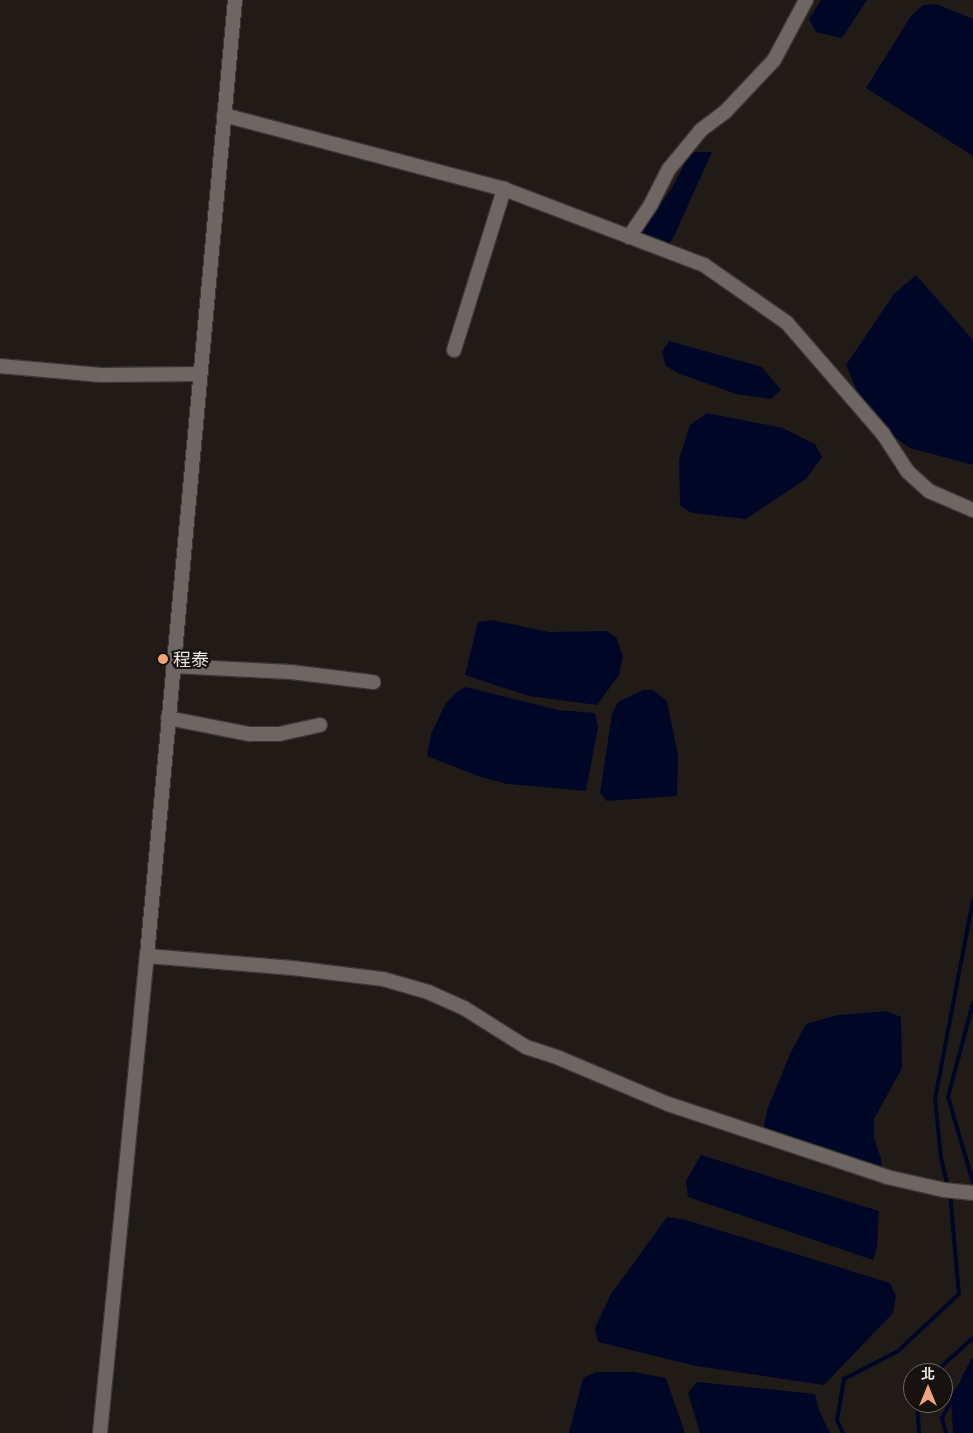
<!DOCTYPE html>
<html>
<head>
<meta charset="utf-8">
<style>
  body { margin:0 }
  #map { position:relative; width:973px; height:1433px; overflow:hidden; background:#211b18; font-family:"PT Serif","Noto Sans TC",serif }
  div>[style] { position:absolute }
  .water>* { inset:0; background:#000626 }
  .stream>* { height:4px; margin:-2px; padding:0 2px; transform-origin:2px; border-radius:2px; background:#000626 }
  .roads { filter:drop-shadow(1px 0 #3c3735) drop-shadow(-1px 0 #3c3735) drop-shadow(0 1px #3c3735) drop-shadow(0 -1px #3c3735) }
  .minor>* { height:14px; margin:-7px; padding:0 7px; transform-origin:7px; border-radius:7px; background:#6e6663 }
  .dots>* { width:14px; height:14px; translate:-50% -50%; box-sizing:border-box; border:2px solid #18120f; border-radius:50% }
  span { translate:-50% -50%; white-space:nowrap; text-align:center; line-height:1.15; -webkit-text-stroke:4px #18120f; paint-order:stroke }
  .poi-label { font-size:18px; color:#e9e5e3 }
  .left { translate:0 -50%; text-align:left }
  .north { position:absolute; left:903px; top:1363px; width:50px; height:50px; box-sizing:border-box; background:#18120f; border:1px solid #6c6664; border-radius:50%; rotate:0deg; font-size:14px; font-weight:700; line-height:20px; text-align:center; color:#e9e5e3 }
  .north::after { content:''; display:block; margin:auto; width:18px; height:22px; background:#efa378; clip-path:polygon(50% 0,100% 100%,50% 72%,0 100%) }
</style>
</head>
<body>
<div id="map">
  <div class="water">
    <i style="clip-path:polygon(821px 0,867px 0,842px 38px,816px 32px,809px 19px)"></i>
    <i style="clip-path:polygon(936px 4px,973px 19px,973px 156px,866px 88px,911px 16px,923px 5px)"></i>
    <i style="clip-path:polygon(691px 152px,712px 152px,675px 234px,664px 252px,645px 247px,641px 232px,672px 188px)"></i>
    <i style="clip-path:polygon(916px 275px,973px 340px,973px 465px,910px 448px,869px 419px,846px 365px,894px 294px)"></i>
    <i style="clip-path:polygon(669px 341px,762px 367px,781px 390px,771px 399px,736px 394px,678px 373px,666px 366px,662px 352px)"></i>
    <i style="clip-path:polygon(707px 413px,783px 428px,815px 444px,822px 457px,806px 479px,746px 519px,692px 513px,680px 506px,679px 459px,690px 425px)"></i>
    <i style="clip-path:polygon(492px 620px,549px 632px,606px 631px,616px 637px,623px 656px,619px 675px,597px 705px,529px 696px,465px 675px,478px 622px)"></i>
    <i style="clip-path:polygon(466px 687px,558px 710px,595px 713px,598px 727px,586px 791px,507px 784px,478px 776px,427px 756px,431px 734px,446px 703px,458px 691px)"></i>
    <i style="clip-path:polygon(643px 690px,653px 690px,667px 701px,678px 755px,677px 796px,607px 801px,600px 793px,612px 714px,618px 702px)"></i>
    <i style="clip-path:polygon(886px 1011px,901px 1017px,902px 1068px,874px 1119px,874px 1137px,881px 1159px,882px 1178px,763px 1131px,767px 1110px,790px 1054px,806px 1024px,838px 1015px)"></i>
    <i style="clip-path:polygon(701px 1155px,879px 1211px,877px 1247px,873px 1260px,688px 1197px,686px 1181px)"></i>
    <i style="clip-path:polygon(667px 1217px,686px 1220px,890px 1283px,896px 1296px,893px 1313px,824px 1385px,696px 1366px,598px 1342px,595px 1328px,611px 1294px)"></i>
    <i style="clip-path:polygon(973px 1366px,973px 1433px,953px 1433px,951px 1394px)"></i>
    <i style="clip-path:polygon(596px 1372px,635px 1372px,666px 1378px,685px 1433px,569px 1433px,583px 1378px)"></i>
    <i style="clip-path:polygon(697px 1382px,815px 1394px,819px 1410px,830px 1433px,700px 1433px,688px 1393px)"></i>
  </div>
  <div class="stream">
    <i style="left:973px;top:1003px;width:97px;rotate:104.9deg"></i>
    <i style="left:948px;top:1097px;width:89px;rotate:73.6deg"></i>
    <i style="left:948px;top:1188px;width:31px;rotate:-103deg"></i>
    <i style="left:941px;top:1158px;width:59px;rotate:-95.8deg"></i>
    <i style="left:935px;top:1099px;width:203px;rotate:-79.2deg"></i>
    <i style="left:934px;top:1373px;width:52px;rotate:-41.9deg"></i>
    <i style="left:962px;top:1381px;width:24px;rotate:-62deg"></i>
    <i style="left:917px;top:1403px;width:30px;rotate:86deg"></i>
    <i style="left:843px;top:1433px;width:14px;rotate:-115deg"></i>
    <i style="left:837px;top:1420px;width:42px;rotate:-80.3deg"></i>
    <i style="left:844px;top:1379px;width:61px;rotate:-27.4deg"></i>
    <i style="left:898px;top:1351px;width:83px;rotate:-43.1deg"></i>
    <i style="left:959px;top:1294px;width:100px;rotate:-95.1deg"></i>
    <i style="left:946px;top:1433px;width:16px;rotate:-105deg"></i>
    <i style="left:942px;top:1418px;width:25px;rotate:-61deg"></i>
  </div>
  <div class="roads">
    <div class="minor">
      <i style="left:224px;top:115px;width:290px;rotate:14.8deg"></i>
      <i style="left:504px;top:189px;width:214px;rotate:20.8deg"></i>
      <i style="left:704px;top:265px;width:101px;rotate:34.9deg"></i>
      <i style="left:787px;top:323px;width:147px;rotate:49.1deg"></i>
      <i style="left:883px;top:434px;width:45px;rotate:56.7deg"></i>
      <i style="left:908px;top:472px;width:28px;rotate:42deg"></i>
      <i style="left:929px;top:491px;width:48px;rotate:23.4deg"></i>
      <i style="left:629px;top:237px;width:40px;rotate:-56deg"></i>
      <i style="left:651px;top:204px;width:39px;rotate:-63deg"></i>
      <i style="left:669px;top:169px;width:50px;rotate:-50.6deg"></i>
      <i style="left:701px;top:130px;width:31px;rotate:-37deg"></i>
      <i style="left:726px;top:111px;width:70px;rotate:-46.7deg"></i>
      <i style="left:774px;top:60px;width:68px;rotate:-61.9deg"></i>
      <i style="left:454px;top:350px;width:169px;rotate:-72.7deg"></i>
      <i style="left:0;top:366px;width:101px;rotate:5.1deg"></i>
      <i style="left:101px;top:375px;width:98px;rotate:-0.6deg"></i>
      <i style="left:173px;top:666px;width:118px;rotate:2.9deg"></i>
      <i style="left:291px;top:672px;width:83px;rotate:7deg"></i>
      <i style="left:168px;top:718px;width:83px;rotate:11.2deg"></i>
      <i style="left:249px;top:734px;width:30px"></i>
      <i style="left:279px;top:734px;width:42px;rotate:-12.4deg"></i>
      <i style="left:147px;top:956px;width:146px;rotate:4.7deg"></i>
      <i style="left:293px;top:968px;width:91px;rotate:7deg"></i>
      <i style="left:383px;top:979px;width:47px;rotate:16.1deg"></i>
      <i style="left:428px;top:992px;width:39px;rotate:24deg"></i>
      <i style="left:464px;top:1008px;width:73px;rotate:32.2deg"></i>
      <i style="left:526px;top:1047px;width:35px;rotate:18deg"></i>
      <i style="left:559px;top:1058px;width:118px;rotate:22.9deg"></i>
      <i style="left:668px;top:1104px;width:231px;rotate:18.4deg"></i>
      <i style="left:887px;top:1177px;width:58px;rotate:12.8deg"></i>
      <i style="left:944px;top:1190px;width:29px;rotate:6deg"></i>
      <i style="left:100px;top:1433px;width:479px;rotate:-84.4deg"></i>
      <i style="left:147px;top:956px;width:960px;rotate:-84.74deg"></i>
    </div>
  </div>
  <div class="dots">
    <i style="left:163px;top:659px;background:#efa378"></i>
  </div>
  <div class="poi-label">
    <span class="left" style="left:173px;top:659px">程泰</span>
  </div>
  <div class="north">北</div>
</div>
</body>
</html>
